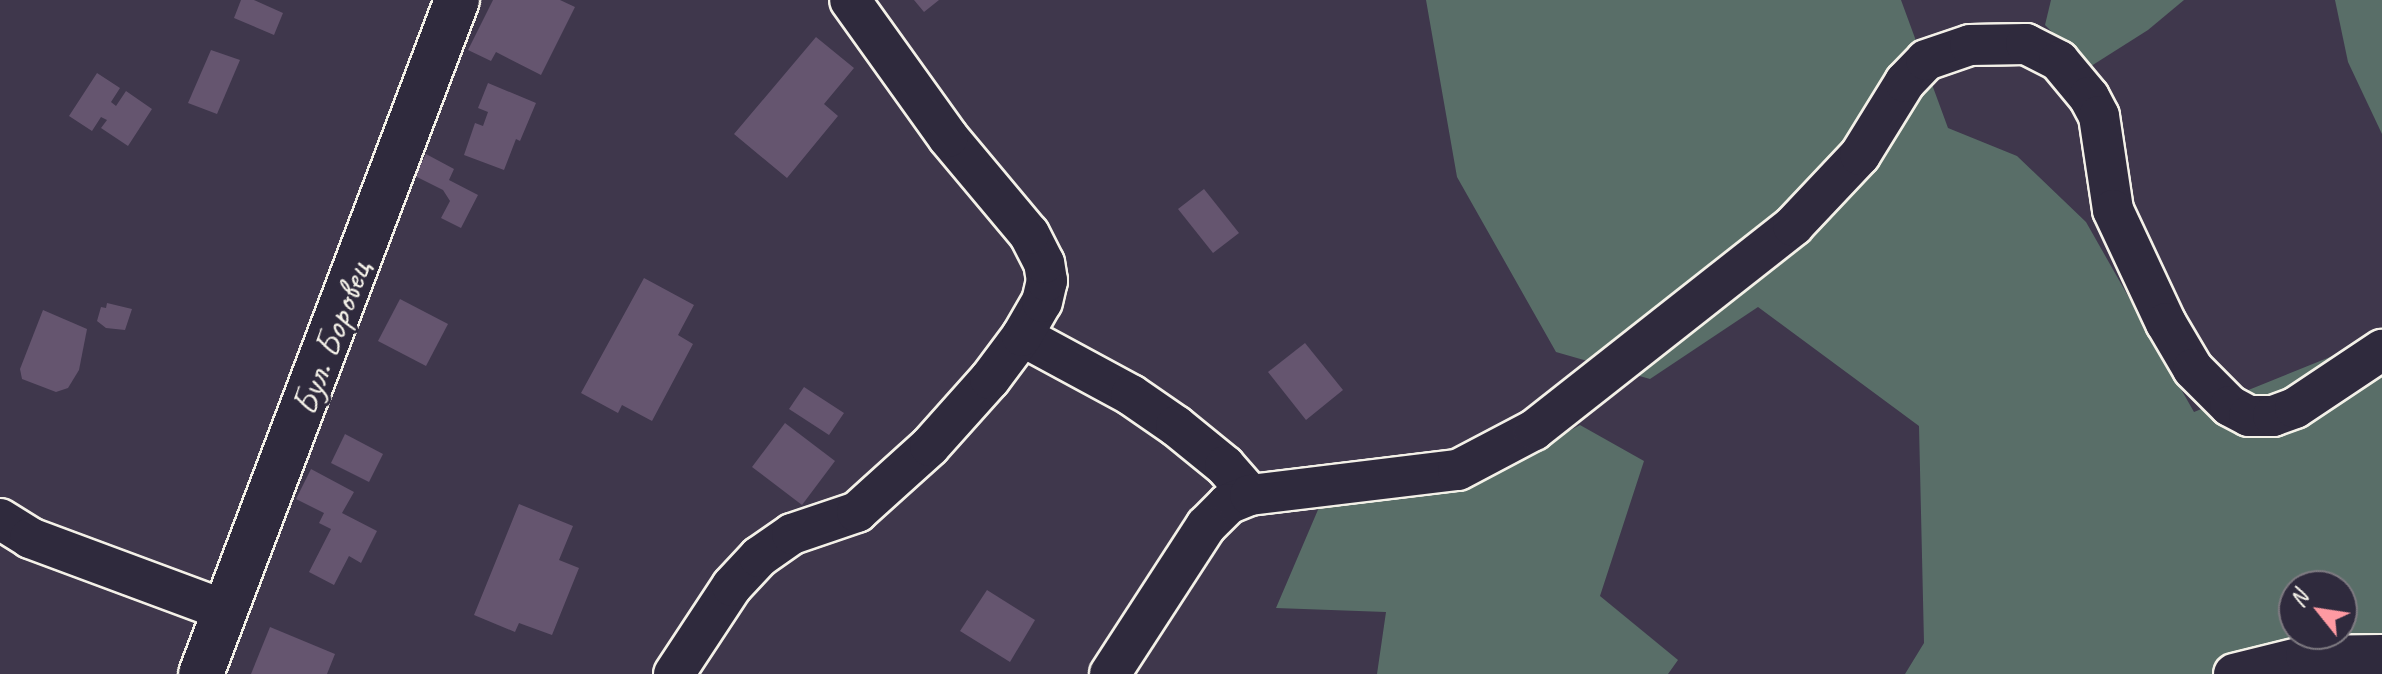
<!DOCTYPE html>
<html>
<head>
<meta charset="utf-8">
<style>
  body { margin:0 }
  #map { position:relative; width:2382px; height:674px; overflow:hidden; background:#3f374c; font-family:Caveat,sans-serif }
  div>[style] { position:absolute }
  .green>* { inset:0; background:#596e68 }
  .building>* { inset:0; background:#65556f }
  .roads { filter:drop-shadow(2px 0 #f4f1e8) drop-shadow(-2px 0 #f4f1e8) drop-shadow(0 2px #f4f1e8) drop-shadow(0 -2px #f4f1e8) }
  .street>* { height:40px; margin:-20px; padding:0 20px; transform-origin:20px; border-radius:20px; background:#2f2a3d }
  .secondary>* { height:44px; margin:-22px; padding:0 22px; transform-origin:22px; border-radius:22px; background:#2f2a3d }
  span { translate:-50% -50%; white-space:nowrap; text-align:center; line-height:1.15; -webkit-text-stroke:6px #2f2a3d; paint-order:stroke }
  .street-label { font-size:38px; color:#f4f1e8 }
  .north { position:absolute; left:2278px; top:570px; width:80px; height:80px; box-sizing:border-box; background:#2f2a3d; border:2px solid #7e7a81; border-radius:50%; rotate:300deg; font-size:22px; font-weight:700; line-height:32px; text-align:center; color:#f4f1e8 }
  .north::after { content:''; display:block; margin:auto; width:28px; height:36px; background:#ff9aa2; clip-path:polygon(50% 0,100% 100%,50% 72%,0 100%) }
</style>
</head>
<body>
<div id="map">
  <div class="green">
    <i style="clip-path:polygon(evenodd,1426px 0,1901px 0,1948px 128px,2017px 156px,2086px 222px,2194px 412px,2382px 336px,2382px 674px,1905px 674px,1924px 643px,1919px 426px,1758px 307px,1650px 379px,1556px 352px,1457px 177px,1426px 0,2294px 586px,2342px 586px,2342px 634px,2294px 634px,2294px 586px)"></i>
    <i style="clip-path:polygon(2051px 0,2184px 0,2148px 30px,2088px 68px,2045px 25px)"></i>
    <i style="clip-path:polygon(2335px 0,2382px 0,2382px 134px,2348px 62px)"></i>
    <i style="clip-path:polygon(1580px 425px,1644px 461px,1600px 596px,1678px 660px,1668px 674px,1377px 674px,1386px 612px,1276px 608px,1329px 484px,1542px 446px)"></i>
  </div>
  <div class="building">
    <i style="clip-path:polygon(241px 0,254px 0,283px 13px,274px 35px,234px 18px)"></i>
    <i style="clip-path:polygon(493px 0,560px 0,575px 7px,541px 75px,496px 52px,491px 61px,468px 50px)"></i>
    <i style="clip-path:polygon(914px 0,939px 0,924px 12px)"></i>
    <i style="clip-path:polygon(816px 37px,854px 68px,824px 104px,838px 116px,787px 178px,734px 134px)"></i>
    <i style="clip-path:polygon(211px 50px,240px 60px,217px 114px,188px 103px)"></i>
    <i style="clip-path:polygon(97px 73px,120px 88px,111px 102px,116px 106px,126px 91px,152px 109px,128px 146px,101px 128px,107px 120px,101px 117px,92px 131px,69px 116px)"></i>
    <i style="clip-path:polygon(488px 83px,536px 103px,520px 141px,516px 139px,504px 170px,464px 155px,475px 123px,483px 126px,488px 112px,478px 108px)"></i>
    <i style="clip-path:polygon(426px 154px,454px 169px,449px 180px,478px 195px,461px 228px,441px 218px,450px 201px,443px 190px,415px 176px)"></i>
    <i style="clip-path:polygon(1204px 189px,1239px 233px,1213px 253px,1178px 209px)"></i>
    <i style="clip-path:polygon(644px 278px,694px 305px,678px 335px,693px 344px,652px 421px,622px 405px,618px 413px,581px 393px)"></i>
    <i style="clip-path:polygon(400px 299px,448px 324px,426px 366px,378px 341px)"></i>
    <i style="clip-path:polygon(107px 303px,132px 309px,125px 330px,106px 328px,97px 321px,101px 307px,106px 308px)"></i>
    <i style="clip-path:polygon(43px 310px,87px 329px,79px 370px,68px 388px,56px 392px,22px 379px,20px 369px)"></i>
    <i style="clip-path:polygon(1305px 343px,1343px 390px,1306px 420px,1268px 372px)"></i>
    <i style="clip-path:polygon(804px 387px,844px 413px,829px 435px,789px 409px)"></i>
    <i style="clip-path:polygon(785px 423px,835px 461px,802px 505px,752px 467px)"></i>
    <i style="clip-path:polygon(345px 434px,383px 454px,369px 482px,331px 463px)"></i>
    <i style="clip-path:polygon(311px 469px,354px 492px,342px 513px,377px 531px,361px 563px,349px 556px,334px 585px,309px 572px,331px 529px,319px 523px,324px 513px,296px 499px)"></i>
    <i style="clip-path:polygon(519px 504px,573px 526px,559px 560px,579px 568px,552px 635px,519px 623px,515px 632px,474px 615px)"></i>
    <i style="clip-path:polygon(987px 590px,1035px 620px,1010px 662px,960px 631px)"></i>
    <i style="clip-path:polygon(270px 627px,335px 654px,327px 674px,251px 674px)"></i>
  </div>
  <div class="roads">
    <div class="street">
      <i style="left:1022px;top:336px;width:124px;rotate:28.4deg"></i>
      <i style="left:1131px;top:395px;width:55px;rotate:34.6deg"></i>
      <i style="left:1176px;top:426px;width:63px;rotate:39.2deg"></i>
      <i style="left:1225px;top:466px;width:38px;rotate:49deg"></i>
      <i style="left:1250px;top:495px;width:24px;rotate:158deg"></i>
      <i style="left:1228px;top:504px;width:31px;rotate:135deg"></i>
      <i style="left:1206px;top:526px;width:176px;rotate:123deg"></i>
      <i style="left:1250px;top:495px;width:209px;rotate:-6.9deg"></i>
      <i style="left:1458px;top:470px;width:86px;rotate:-27.8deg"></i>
      <i style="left:1534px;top:430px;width:330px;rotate:-38.2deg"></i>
      <i style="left:1793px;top:226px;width:98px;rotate:-46.7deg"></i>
      <i style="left:1860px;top:155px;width:86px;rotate:-58.3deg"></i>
      <i style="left:1905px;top:82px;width:30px;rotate:-46deg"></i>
      <i style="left:1926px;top:60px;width:46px;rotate:-18.8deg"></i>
      <i style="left:1970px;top:45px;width:56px;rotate:-1deg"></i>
      <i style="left:2026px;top:44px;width:37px;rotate:27deg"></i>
      <i style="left:2059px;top:61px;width:47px;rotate:50.2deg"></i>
      <i style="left:2089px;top:97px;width:21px;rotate:62deg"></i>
      <i style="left:2099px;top:116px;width:95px;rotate:81.5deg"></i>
      <i style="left:2113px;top:210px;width:125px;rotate:64.9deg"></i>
      <i style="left:2166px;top:323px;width:53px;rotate:59.6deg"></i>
      <i style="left:2193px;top:369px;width:52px;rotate:45deg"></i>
      <i style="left:2230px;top:406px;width:21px;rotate:28deg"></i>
      <i style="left:2249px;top:416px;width:24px"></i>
      <i style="left:2273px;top:416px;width:23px;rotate:-20deg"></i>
      <i style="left:2295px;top:408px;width:105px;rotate:-33.7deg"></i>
      <i style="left:0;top:519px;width:36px;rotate:32deg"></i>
      <i style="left:30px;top:538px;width:209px;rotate:20.4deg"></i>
      <i style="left:674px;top:674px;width:105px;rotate:-56.6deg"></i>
      <i style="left:732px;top:586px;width:40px;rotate:-47deg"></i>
      <i style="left:759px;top:557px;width:40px;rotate:-34.9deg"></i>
      <i style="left:792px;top:534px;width:69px;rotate:-18.7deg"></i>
      <i style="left:857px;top:512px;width:98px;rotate:-42.1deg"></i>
      <i style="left:930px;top:446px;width:90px;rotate:-48.2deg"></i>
      <i style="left:990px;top:379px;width:54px;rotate:-53.3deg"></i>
      <i style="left:1022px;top:336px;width:39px;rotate:-60deg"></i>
      <i style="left:1042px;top:302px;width:22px;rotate:-77deg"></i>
      <i style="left:1047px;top:281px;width:18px;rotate:-99deg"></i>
      <i style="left:1044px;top:263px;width:33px;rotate:-117deg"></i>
      <i style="left:1029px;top:234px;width:126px;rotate:-129.9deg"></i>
      <i style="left:948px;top:137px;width:168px;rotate:-125.6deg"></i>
      <i style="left:2234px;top:674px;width:74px;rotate:-14deg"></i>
      <i style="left:2306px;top:656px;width:76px;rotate:-0.8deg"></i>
    </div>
    <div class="secondary">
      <i style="left:201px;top:674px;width:721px;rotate:-69.2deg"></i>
    </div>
  </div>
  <div class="street-label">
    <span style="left:331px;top:338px;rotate:-69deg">Бул. Боровец</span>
  </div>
  <div class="north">N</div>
</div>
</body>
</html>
